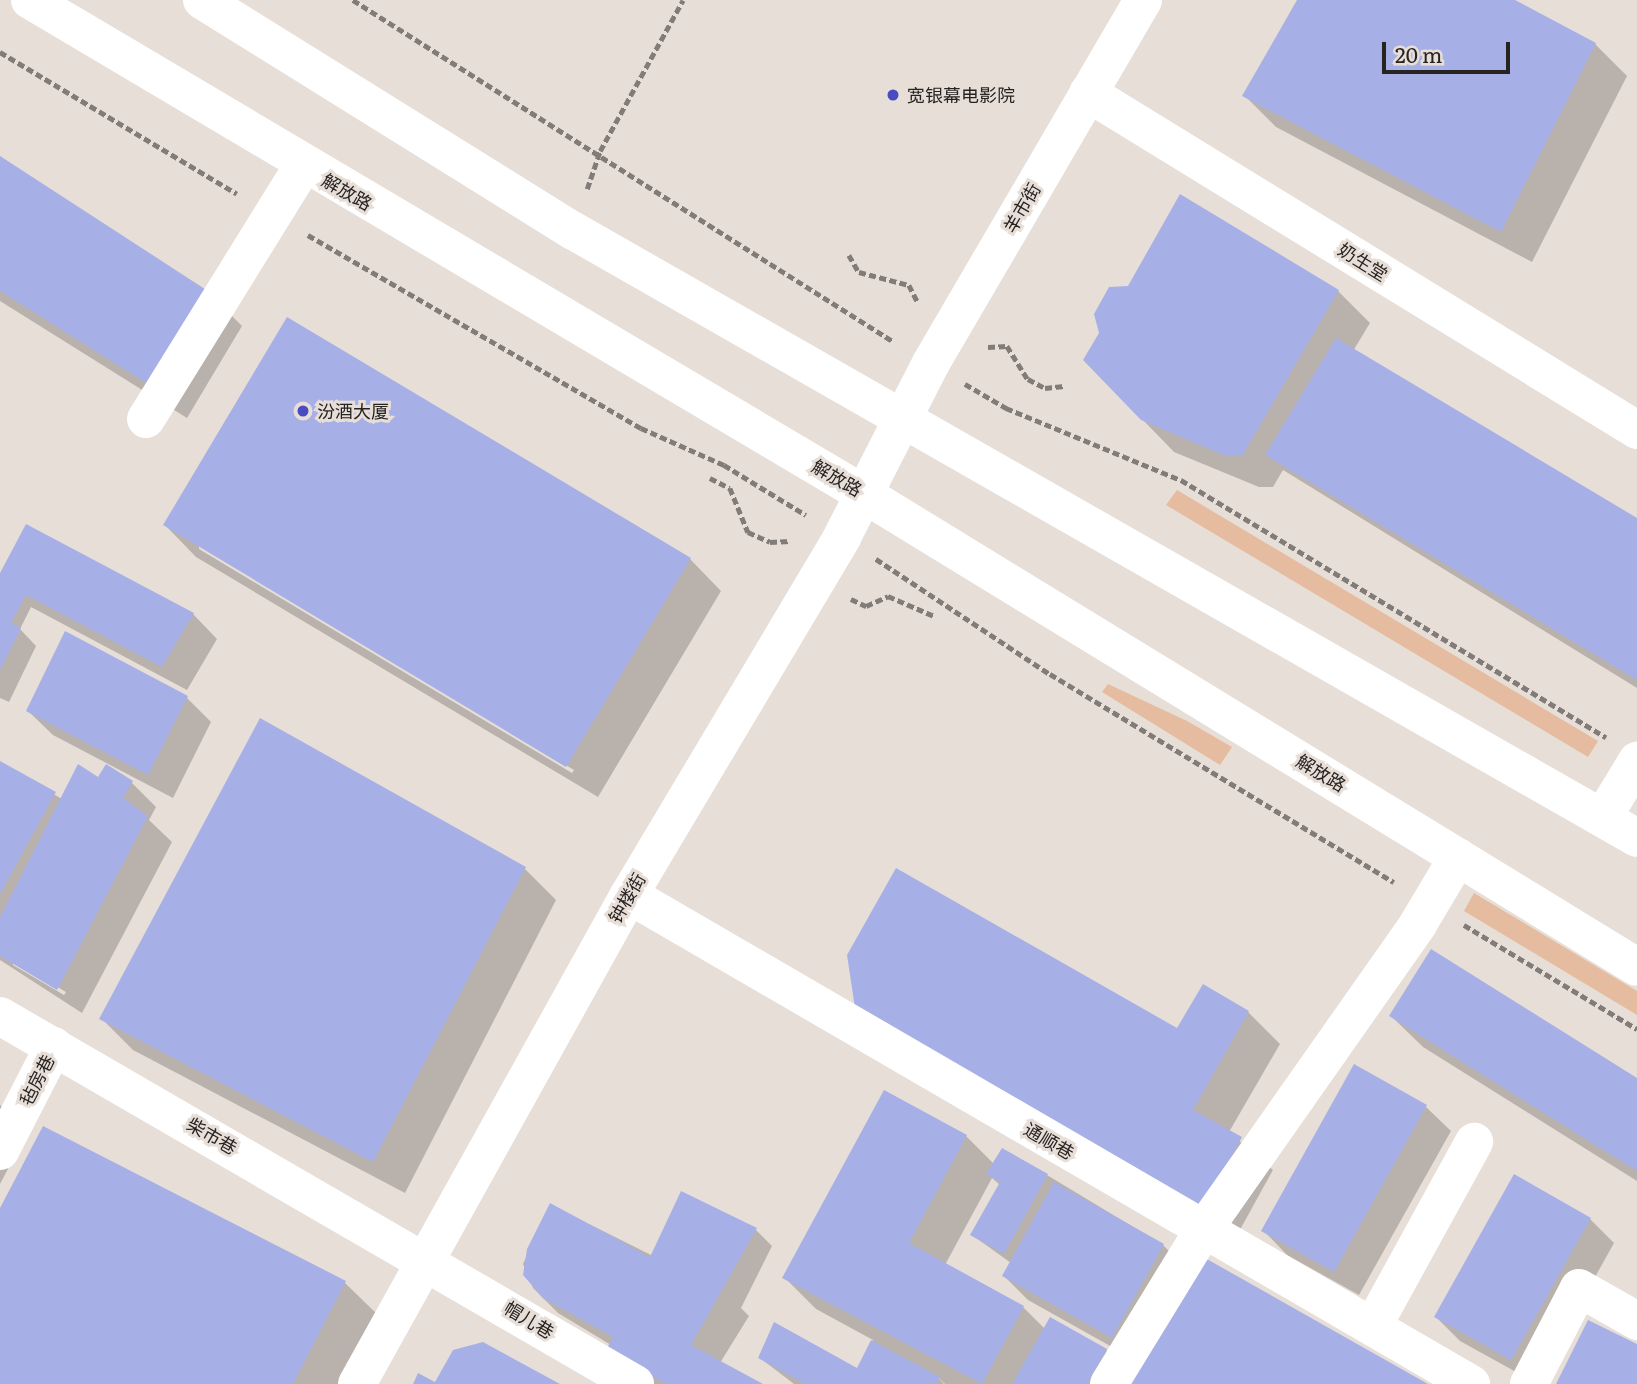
<!DOCTYPE html>
<html>
<head>
<meta charset="utf-8">
<style>
  body { margin:0 }
  #map { position:relative; width:1637px; height:1384px; overflow:hidden; background:#e7ded8; font-family:Literata,"Noto Sans SC",serif }
  div>[style] { position:absolute }
  .green>* { inset:0; background:#e5bc9f }
  .shadow>* { inset:0; background:#0003 }
  .building>* { inset:0; background:#a6b0e6 }
  .path>* { height:4.5px; margin-top:-2.25px; transform-origin:0; background:repeating-linear-gradient(90deg,#827c78 0 7px,transparent 0 10.5px) }
  .minor>* { height:38px; margin:-19px; padding:0 19px; transform-origin:19px; border-radius:19px; background:#fff }
  .major>* { height:38px; margin:-19px; padding:0 19px; transform-origin:19px; border-radius:19px; background:#fff }
  .dots>* { width:19px; height:19px; translate:-50% -50%; box-sizing:border-box; border:4px solid #e7ded8; border-radius:50% }
  span { translate:-50% -50%; white-space:nowrap; text-align:center; line-height:1.15; -webkit-text-stroke:6px #e7ded8; paint-order:stroke }
  .poi-label { font-size:18px; color:#262321 }
  .left { translate:0 -50%; text-align:left }
  .street-label { font-size:18px; color:#262321 }
  .scale { position:absolute; left:1382px; top:42px; width:128px; height:32px; box-sizing:border-box; border:4px solid #262321; border-top:0; padding-left:9px; font-size:21px; line-height:24px; white-space:nowrap; color:#262321; -webkit-text-stroke:5px #e7ded8; paint-order:stroke }
</style>
</head>
<body>
<div id="map">
  <div class="green">
    <i style="clip-path:polygon(1177px 490px,1598px 741px,1588px 757px,1166px 505px)"></i>
    <i style="clip-path:polygon(1108px 684px,1187px 721px,1232px 747px,1220px 765px,1102px 692px)"></i>
    <i style="clip-path:polygon(1474px 893px,1637px 991px,1637px 1015px,1464px 911px)"></i>
  </div>
  <div class="shadow">
    <i style="clip-path:polygon(1299px 0,1511px 0,1595px 44px,1627px 76px,1532px 262px,1276px 127px,1244px 95px)"></i>
    <i style="clip-path:polygon(0 158px,210px 294px,242px 326px,187px 418px,0 301px)"></i>
    <i style="clip-path:polygon(1338px 291px,1370px 323px,1353px 351px,1637px 520px,1637px 688px,1283px 470px,1273px 487px,1259px 487px,1174px 452px,1142px 419px)"></i>
    <i style="clip-path:polygon(evenodd,165px 525px,690px 559px,721px 591px,598px 797px,196px 557px,165px 525px,199px 545px,574px 770px,572px 773px,199px 549px,199px 545px)"></i>
    <i style="clip-path:polygon(0 577px,193px 614px,217px 639px,187px 690px,31px 607px,20px 629px,36px 646px,9px 702px,0 698px)"></i>
    <i style="clip-path:polygon(187px 698px,211px 722px,173px 798px,53px 735px,28px 711px)"></i>
    <i style="clip-path:polygon(evenodd,0 763px,62px 799px,98px 779px,132px 783px,156px 807px,149px 820px,172px 842px,82px 1013px,0 960px,0 763px,13px 961px,66px 992px,64px 995px,13px 965px,13px 961px)"></i>
    <i style="clip-path:polygon(524px 868px,556px 900px,405px 1193px,133px 1050px,102px 1019px)"></i>
    <i style="clip-path:polygon(849px 955px,1178px 1030px,1248px 1012px,1280px 1044px,1229px 1132px,1273px 1170px,1236px 1237px)"></i>
    <i style="clip-path:polygon(1391px 1016px,1637px 1080px,1637px 1181px,1423px 1047px)"></i>
    <i style="clip-path:polygon(1355px 1066px,1426px 1107px,1451px 1131px,1359px 1295px,1287px 1255px,1263px 1230px)"></i>
    <i style="clip-path:polygon(885px 1092px,966px 1136px,994px 1164px,1047px 1175px,1163px 1245px,1187px 1270px,1137px 1361px,1028px 1300px,1004px 1276px,1011px 1263px,972px 1235px,1000px 1185px,992px 1178px,945px 1265px,1023px 1307px,1045px 1329px,1106px 1350px,1122px 1366px,1112px 1384px,945px 1384px,935px 1374px,944px 1384px,794px 1384px,760px 1358px,858px 1371px,873px 1340px,816px 1309px,784px 1277px)"></i>
    <i style="clip-path:polygon(0 1105px,28px 1131px,0 1184px)"></i>
    <i style="clip-path:polygon(43px 1128px,345px 1283px,377px 1314px,341px 1384px,0 1384px,0 1212px)"></i>
    <i style="clip-path:polygon(551px 1205px,653px 1256px,756px 1230px,772px 1246px,741px 1308px,749px 1316px,720px 1363px,759px 1384px,650px 1384px,611px 1345px,558px 1313px,533px 1288px,523px 1264px)"></i>
    <i style="clip-path:polygon(1590px 1219px,1614px 1243px,1536px 1383px,1460px 1341px,1436px 1317px)"></i>
  </div>
  <div class="building">
    <i style="clip-path:polygon(1297px 0,1515px 0,1596px 43px,1501px 232px,1242px 96px)"></i>
    <i style="clip-path:polygon(0 156px,211px 293px,154px 388px,0 291px)"></i>
    <i style="clip-path:polygon(1180px 194px,1339px 290px,1242px 456px,1226px 456px,1141px 420px,1083px 360px,1099px 333px,1094px 314px,1109px 287px,1128px 286px)"></i>
    <i style="clip-path:polygon(287px 317px,691px 558px,566px 767px,163px 525px)"></i>
    <i style="clip-path:polygon(1336px 338px,1637px 518px,1637px 680px,1265px 455px)"></i>
    <i style="clip-path:polygon(26px 524px,194px 613px,162px 667px,26px 595px,11px 623px,21px 628px,0 670px,0 573px)"></i>
    <i style="clip-path:polygon(65px 631px,188px 696px,148px 775px,26px 711px)"></i>
    <i style="clip-path:polygon(260px 718px,526px 867px,373px 1162px,99px 1019px)"></i>
    <i style="clip-path:polygon(0 761px,56px 792px,0 894px)"></i>
    <i style="clip-path:polygon(78px 764px,98px 777px,106px 764px,133px 781px,123px 798px,148px 816px,57px 990px,0 956px,0 917px)"></i>
    <i style="clip-path:polygon(896px 868px,1177px 1028px,1203px 984px,1249px 1011px,1193px 1110px,1242px 1137px,1204px 1207px,855px 1008px,847px 955px)"></i>
    <i style="clip-path:polygon(1431px 949px,1637px 1078px,1637px 1171px,1389px 1016px)"></i>
    <i style="clip-path:polygon(1354px 1064px,1427px 1105px,1334px 1272px,1261px 1231px)"></i>
    <i style="clip-path:polygon(884px 1090px,967px 1135px,909px 1243px,1024px 1306px,982px 1384px,782px 1278px)"></i>
    <i style="clip-path:polygon(43px 1126px,346px 1281px,293px 1384px,0 1384px,0 1208px)"></i>
    <i style="clip-path:polygon(1002px 1148px,1048px 1174px,1004px 1254px,970px 1235px,1000px 1182px,986px 1174px)"></i>
    <i style="clip-path:polygon(1514px 1174px,1591px 1218px,1511px 1360px,1434px 1317px)"></i>
    <i style="clip-path:polygon(1054px 1182px,1164px 1244px,1112px 1338px,1002px 1276px)"></i>
    <i style="clip-path:polygon(681px 1191px,757px 1228px,691px 1345px,763px 1384px,666px 1384px,606px 1350px,613px 1337px,543px 1298px,523px 1275px,527px 1249px,550px 1203px,650px 1257px)"></i>
    <i style="clip-path:polygon(1205px 1258px,1428px 1384px,1130px 1384px)"></i>
    <i style="clip-path:polygon(1050px 1317px,1107px 1349px,1087px 1384px,1012px 1384px)"></i>
    <i style="clip-path:polygon(1588px 1320px,1637px 1344px,1637px 1384px,1556px 1384px)"></i>
    <i style="clip-path:polygon(774px 1322px,857px 1368px,871px 1340px,940px 1377px,937px 1384px,805px 1384px,758px 1358px)"></i>
    <i style="clip-path:polygon(483px 1342px,560px 1384px,413px 1384px,418px 1373px,435px 1382px,453px 1350px)"></i>
  </div>
  <div class="path">
    <i style="left:353px;top:0;width:640px;rotate:32.3deg"></i>
    <i style="left:0;top:52px;width:276px;rotate:30.9deg"></i>
    <i style="left:587px;top:189px;width:40px;rotate:-71.1deg"></i>
    <i style="left:600px;top:151px;width:172px;rotate:-61.2deg"></i>
    <i style="left:308px;top:235px;width:385px;rotate:30.1deg"></i>
    <i style="left:641px;top:428px;width:91px;rotate:24deg"></i>
    <i style="left:724px;top:465px;width:96px;rotate:31.4deg"></i>
    <i style="left:849px;top:255px;width:20px;rotate:60deg"></i>
    <i style="left:859px;top:272px;width:52px;rotate:14.6deg"></i>
    <i style="left:909px;top:285px;width:20px;rotate:63deg"></i>
    <i style="left:988px;top:347px;width:19px;rotate:-3deg"></i>
    <i style="left:1007px;top:346px;width:39px;rotate:58deg"></i>
    <i style="left:1028px;top:379px;width:19px;rotate:28deg"></i>
    <i style="left:1045px;top:388px;width:19px;rotate:-6deg"></i>
    <i style="left:965px;top:384px;width:48px;rotate:30.3deg"></i>
    <i style="left:1006px;top:408px;width:189px;rotate:22.4deg"></i>
    <i style="left:1181px;top:480px;width:497px;rotate:31.2deg"></i>
    <i style="left:710px;top:478px;width:22px;rotate:27deg"></i>
    <i style="left:730px;top:488px;width:48px;rotate:67.8deg"></i>
    <i style="left:748px;top:532px;width:24px;rotate:24deg"></i>
    <i style="left:770px;top:542px;width:20px;rotate:-3deg"></i>
    <i style="left:876px;top:559px;width:209px;rotate:33.5deg"></i>
    <i style="left:1050px;top:674px;width:402px;rotate:31.2deg"></i>
    <i style="left:851px;top:599px;width:17px;rotate:25deg"></i>
    <i style="left:866px;top:606px;width:24px;rotate:-24deg"></i>
    <i style="left:888px;top:596px;width:50px;rotate:23.5deg"></i>
    <i style="left:1464px;top:925px;width:202px;rotate:31deg"></i>
  </div>
  <div class="minor">
    <i style="left:1088px;top:93px;width:644px;rotate:31.54deg"></i>
    <i style="left:146px;top:419px;width:298px;rotate:-58.2deg"></i>
    <i style="left:1603px;top:817px;width:66px;rotate:-58.7deg"></i>
    <i style="left:629px;top:895px;width:974px;rotate:30.15deg"></i>
    <i style="left:0;top:1016px;width:734px;rotate:30.09deg"></i>
    <i style="left:0;top:1151px;width:118px;rotate:-62.8deg"></i>
    <i style="left:1374px;top:1324px;width:208px;rotate:-61.2deg"></i>
    <i style="left:357px;top:1384px;width:560px;rotate:-60.92deg"></i>
    <i style="left:629px;top:895px;width:417px;rotate:-59.2deg"></i>
    <i style="left:842px;top:537px;width:195px;rotate:-62.9deg"></i>
    <i style="left:931px;top:363px;width:420px;rotate:-59.7deg"></i>
    <i style="left:1109px;top:1384px;width:182px;rotate:-58.5deg"></i>
    <i style="left:1204px;top:1229px;width:373px;rotate:-54.9deg"></i>
    <i style="left:1418px;top:924px;width:78px;rotate:-59.2deg"></i>
    <i style="left:1529px;top:1384px;width:108px;rotate:-62.5deg"></i>
    <i style="left:1579px;top:1288px;width:67px;rotate:29.6deg"></i>
  </div>
  <div class="major">
    <i style="left:30px;top:0;width:967px;rotate:30.65deg"></i>
    <i style="left:862px;top:493px;width:908px;rotate:31.45deg"></i>
    <i style="left:202px;top:0;width:436px;rotate:31.9deg"></i>
    <i style="left:572px;top:230px;width:1226px;rotate:29.72deg"></i>
  </div>
  <div class="dots">
    <i style="left:893px;top:95px;background:#494bc1"></i>
    <i style="left:303px;top:411px;background:#494bc1"></i>
  </div>
  <div class="poi-label">
    <span class="left" style="left:907px;top:95px">宽银幕电影院</span>
    <span class="left" style="left:317px;top:411px">汾酒大厦</span>
  </div>
  <div class="street-label">
    <span style="left:347px;top:192px;rotate:30deg">解放路</span>
    <span style="left:1022px;top:208px;rotate:-60deg">羊市街</span>
    <span style="left:1363px;top:262px;rotate:32deg">奶生堂</span>
    <span style="left:837px;top:478px;rotate:30deg">解放路</span>
    <span style="left:1321px;top:773px;rotate:31deg">解放路</span>
    <span style="left:627px;top:898px;rotate:-60deg">钟楼街</span>
    <span style="left:37px;top:1080px;rotate:-63deg">毡房巷</span>
    <span style="left:212px;top:1136px;rotate:30deg">柴市巷</span>
    <span style="left:1049px;top:1141px;rotate:30deg">通顺巷</span>
    <span style="left:529px;top:1320px;rotate:31deg">帽儿巷</span>
  </div>
  <div class="scale">20 m</div>
</div>
</body>
</html>
